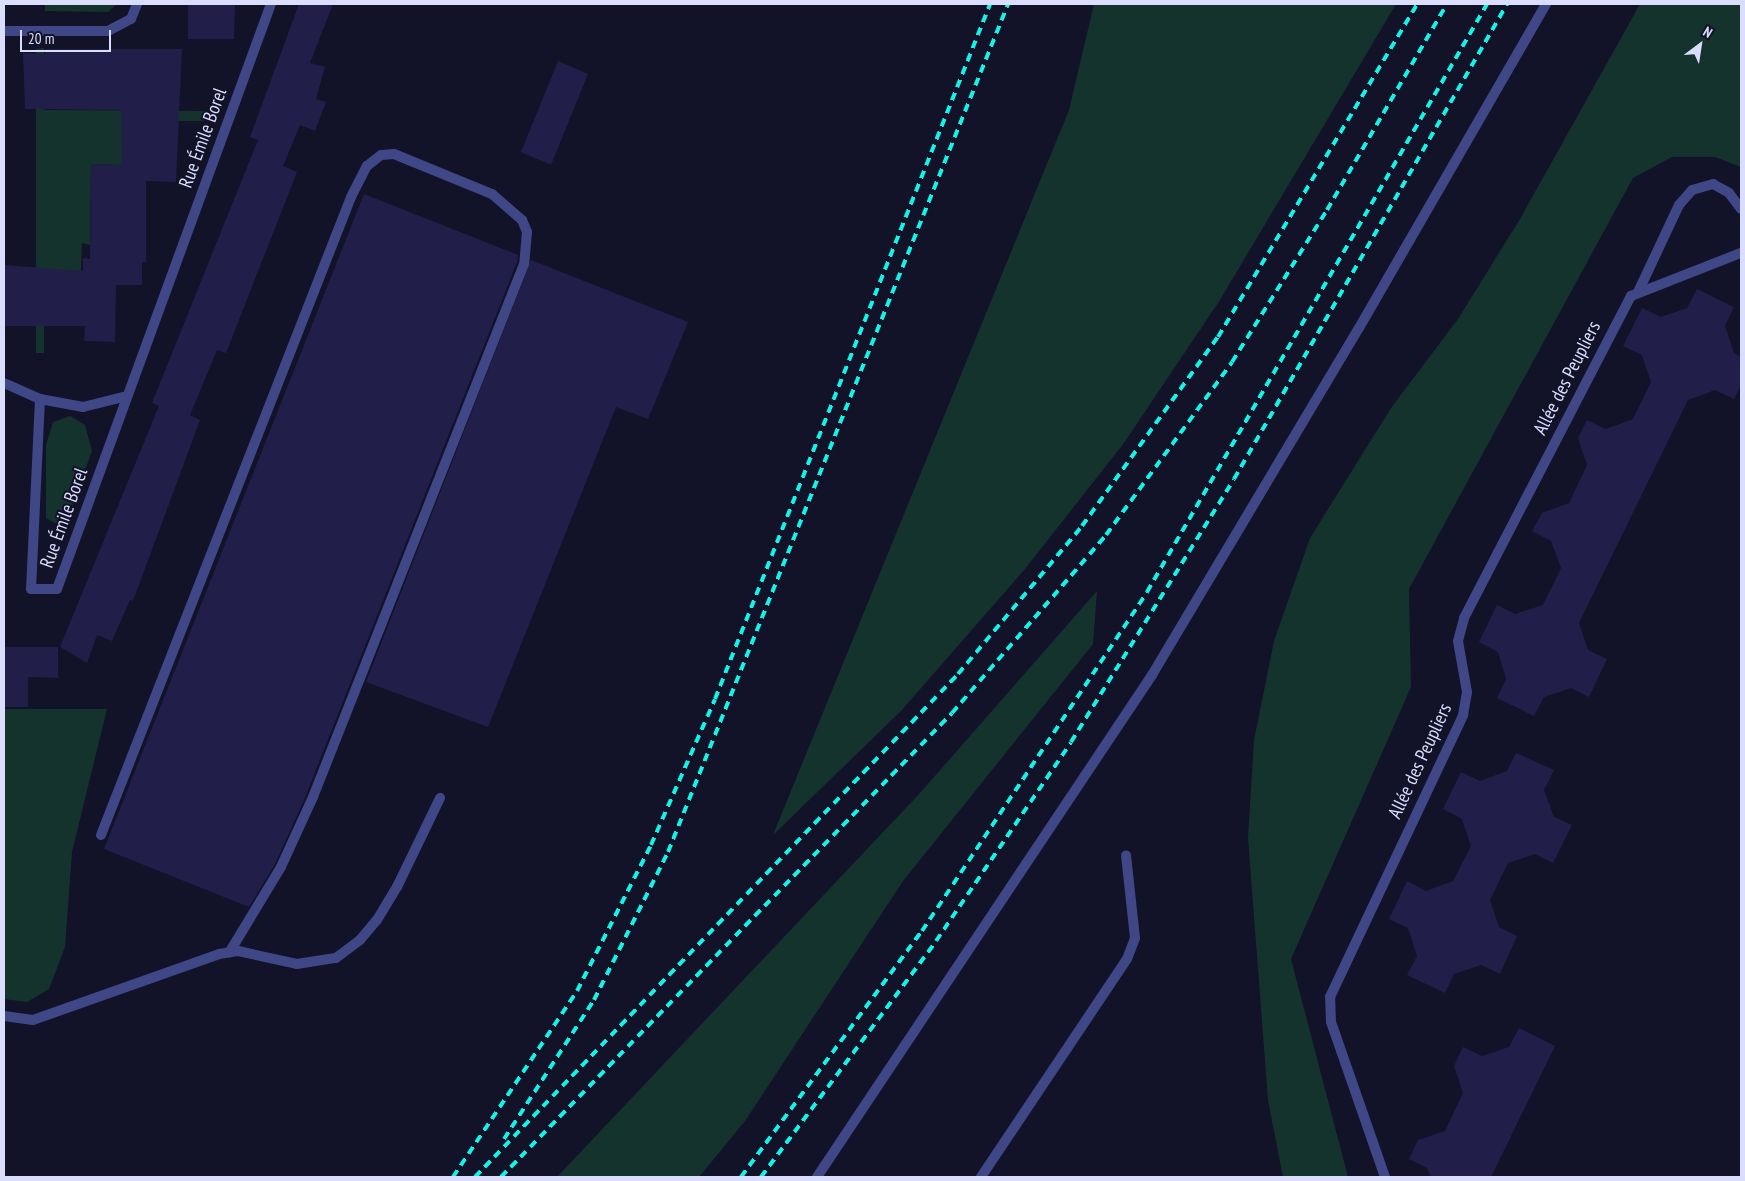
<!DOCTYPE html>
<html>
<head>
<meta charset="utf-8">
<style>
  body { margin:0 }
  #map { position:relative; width:1745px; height:1181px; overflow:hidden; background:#121229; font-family:"PT Sans Narrow",sans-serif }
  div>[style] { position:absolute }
  .green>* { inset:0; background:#15332d }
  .building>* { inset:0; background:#211f49 }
  .lane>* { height:10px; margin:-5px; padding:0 5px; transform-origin:5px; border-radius:5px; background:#3f4786 }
  .street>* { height:10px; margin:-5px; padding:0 5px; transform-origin:5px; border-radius:5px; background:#3f4786 }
  .rail>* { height:4px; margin-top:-2px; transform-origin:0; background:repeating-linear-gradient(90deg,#10f5e8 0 8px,transparent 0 14px) }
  span { translate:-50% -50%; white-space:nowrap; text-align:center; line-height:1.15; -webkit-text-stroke:4px #121229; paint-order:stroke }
  .street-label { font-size:19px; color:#dbddfd }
  .frame { position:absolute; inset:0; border:5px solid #dbddfd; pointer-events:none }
  .north { position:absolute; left:1675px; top:20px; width:50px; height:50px; -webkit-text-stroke:4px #121229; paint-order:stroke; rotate:31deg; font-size:14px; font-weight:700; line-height:20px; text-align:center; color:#dbddfd }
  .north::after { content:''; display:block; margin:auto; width:18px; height:22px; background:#dbddfd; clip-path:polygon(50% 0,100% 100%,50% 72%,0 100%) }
  .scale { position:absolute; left:20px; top:30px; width:91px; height:22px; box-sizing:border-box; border:2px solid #dbddfd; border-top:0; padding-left:6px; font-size:15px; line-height:18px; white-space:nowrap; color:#dbddfd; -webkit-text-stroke:4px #121229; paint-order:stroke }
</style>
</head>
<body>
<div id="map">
  <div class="green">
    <i style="clip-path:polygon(45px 4px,117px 4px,108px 12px,45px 11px)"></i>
    <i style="clip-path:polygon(1094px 4px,1396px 4px,1220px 300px,1124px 443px,1025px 569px,901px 711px,773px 835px,1069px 110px)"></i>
    <i style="clip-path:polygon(1640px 4px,1741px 4px,1741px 167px,1715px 157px,1672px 157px,1633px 178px,1409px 589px,1411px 687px,1291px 959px,1348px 1177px,1283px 1177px,1268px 1100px,1248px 838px,1254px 740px,1274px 641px,1310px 538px,1391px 408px,1458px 319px,1520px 219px)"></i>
    <i style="clip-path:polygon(44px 48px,44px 110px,209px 111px,205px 121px,123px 121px,122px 165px,91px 164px,90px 245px,82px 243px,81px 271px,44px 270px,44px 353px,36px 353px,36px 49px)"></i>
    <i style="clip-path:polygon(70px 416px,85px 425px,92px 451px,68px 517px,57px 524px,46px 518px,46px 445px,53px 422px)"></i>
    <i style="clip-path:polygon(1097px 591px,1093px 644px,903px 881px,745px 1121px,699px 1177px,557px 1177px,920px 793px)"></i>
    <i style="clip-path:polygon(4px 709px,107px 709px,72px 852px,65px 947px,49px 989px,27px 1002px,4px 999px)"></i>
  </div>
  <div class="building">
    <i style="clip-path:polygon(188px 4px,235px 4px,234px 39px,188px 39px)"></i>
    <i style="clip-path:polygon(299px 4px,333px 4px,310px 63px,325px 67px,316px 99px,326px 102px,315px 131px,300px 125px,283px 166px,297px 172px,226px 353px,217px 350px,190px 415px,200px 420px,133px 601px,130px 600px,112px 641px,97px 635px,87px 663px,60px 647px,159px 406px,152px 403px,258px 140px,250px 137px)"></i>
    <i style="clip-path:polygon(45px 49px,182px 49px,176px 182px,146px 181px,146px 262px,142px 262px,142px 285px,116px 285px,115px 342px,84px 341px,85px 326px,4px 326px,4px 265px,83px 271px,83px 258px,90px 259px,91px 164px,122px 165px,121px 110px,25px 109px,23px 53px,45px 54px)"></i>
    <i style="clip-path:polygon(558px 61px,588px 74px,551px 165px,521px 152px)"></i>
    <i style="clip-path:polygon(364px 194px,518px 255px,517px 262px,304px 800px,275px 864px,249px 907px,104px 849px)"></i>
    <i style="clip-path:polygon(531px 260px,688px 322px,648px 419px,616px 407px,488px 727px,366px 682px)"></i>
    <i style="clip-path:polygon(1697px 289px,1734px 307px,1725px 326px,1734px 353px,1741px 357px,1741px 385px,1734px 399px,1715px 390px,1688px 400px,1579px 623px,1588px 650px,1607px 659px,1589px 697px,1571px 688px,1544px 697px,1534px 716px,1497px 698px,1506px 679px,1498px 652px,1479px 642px,1497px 605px,1515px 614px,1543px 605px,1561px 568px,1551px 541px,1532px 531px,1542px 513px,1569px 503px,1587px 465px,1578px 438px,1587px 420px,1606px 429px,1633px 419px,1651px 382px,1642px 355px,1623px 346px,1642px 308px,1661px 317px,1687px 308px)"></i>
    <i style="clip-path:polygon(4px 647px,58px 647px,58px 678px,28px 677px,28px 707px,4px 707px)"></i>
    <i style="clip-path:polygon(1516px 753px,1554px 770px,1544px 790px,1554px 817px,1572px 825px,1553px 863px,1535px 854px,1508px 863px,1490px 900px,1499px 927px,1517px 936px,1500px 974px,1481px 965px,1454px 974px,1445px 993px,1407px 975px,1417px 956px,1408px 928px,1389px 919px,1407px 881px,1426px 891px,1453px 881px,1471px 846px,1462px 819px,1443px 809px,1461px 772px,1480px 781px,1507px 771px)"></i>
    <i style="clip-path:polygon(1519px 1028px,1555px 1046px,1491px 1177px,1431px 1177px,1427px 1168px,1409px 1159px,1418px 1140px,1445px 1131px,1463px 1093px,1454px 1066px,1463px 1047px,1482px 1056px,1509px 1047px)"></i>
  </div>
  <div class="lane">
    <i style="left:101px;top:835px;width:685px;rotate:-68.6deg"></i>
    <i style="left:351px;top:197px;width:35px;rotate:-63deg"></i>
    <i style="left:367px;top:166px;width:18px;rotate:-38deg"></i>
    <i style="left:381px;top:155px;width:13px;rotate:-4deg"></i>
    <i style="left:394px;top:154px;width:106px;rotate:22.2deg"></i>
    <i style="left:492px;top:194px;width:40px;rotate:41deg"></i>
    <i style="left:522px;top:220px;width:13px;rotate:67deg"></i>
    <i style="left:527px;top:232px;width:32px;rotate:95deg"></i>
    <i style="left:524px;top:264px;width:573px;rotate:111.6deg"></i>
    <i style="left:313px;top:797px;width:77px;rotate:114.6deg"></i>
    <i style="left:281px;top:867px;width:100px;rotate:121.2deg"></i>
    <i style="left:4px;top:1016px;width:29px;rotate:8deg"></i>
    <i style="left:33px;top:1020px;width:197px;rotate:-19.5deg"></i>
    <i style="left:219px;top:954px;width:19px;rotate:-9deg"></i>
    <i style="left:238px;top:951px;width:60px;rotate:12.4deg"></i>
    <i style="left:297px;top:964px;width:39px;rotate:-9deg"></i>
    <i style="left:336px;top:958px;width:30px;rotate:-37deg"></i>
    <i style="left:360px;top:940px;width:26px;rotate:-50deg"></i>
    <i style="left:377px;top:920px;width:39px;rotate:-59deg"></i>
    <i style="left:397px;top:887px;width:99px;rotate:-64.2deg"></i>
    <i style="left:817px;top:1177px;width:604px;rotate:-56.28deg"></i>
    <i style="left:1152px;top:675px;width:404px;rotate:-59.2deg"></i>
    <i style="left:1359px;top:328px;width:374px;rotate:-60deg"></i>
    <i style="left:981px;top:1177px;width:262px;rotate:-56.2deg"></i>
    <i style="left:1127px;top:959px;width:22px;rotate:-69deg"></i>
    <i style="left:1135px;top:938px;width:83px;rotate:-96.2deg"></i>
  </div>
  <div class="street">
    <i style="left:4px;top:31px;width:104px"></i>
    <i style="left:108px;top:31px;width:26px;rotate:-28deg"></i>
    <i style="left:131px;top:19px;width:16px;rotate:-68deg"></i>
    <i style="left:1639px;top:290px;width:94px;rotate:-64.8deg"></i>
    <i style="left:1679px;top:205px;width:20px;rotate:-49deg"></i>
    <i style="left:1692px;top:190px;width:22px;rotate:-16deg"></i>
    <i style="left:1713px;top:184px;width:18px;rotate:29deg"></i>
    <i style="left:1729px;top:193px;width:20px;rotate:53deg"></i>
    <i style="left:4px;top:383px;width:39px;rotate:24deg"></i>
    <i style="left:40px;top:399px;width:190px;rotate:92.7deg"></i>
    <i style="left:31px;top:589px;width:26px"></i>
    <i style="left:57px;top:589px;width:623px;rotate:-69.91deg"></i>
    <i style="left:40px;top:399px;width:44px;rotate:10.5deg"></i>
    <i style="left:83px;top:407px;width:45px;rotate:-14deg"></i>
    <i style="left:1385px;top:1177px;width:164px;rotate:-109.2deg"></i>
    <i style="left:1331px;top:1022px;width:25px;rotate:-92deg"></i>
    <i style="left:1330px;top:997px;width:312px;rotate:-64.7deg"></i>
    <i style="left:1463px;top:715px;width:23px;rotate:-80deg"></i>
    <i style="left:1467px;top:692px;width:52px;rotate:-100deg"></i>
    <i style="left:1458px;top:641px;width:24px;rotate:-75deg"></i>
    <i style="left:1464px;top:618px;width:363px;rotate:-62.6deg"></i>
    <i style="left:1631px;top:296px;width:118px;rotate:-21.4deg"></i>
  </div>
  <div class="rail">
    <i style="left:504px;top:1139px;width:166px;rotate:-57.1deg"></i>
    <i style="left:594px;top:1000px;width:165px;rotate:-63.4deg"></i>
    <i style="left:668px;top:852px;width:914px;rotate:-68.15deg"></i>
    <i style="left:453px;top:1177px;width:224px;rotate:-56.3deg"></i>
    <i style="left:577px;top:991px;width:164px;rotate:-63.1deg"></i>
    <i style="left:651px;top:845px;width:159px;rotate:-66.3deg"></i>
    <i style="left:715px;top:699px;width:747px;rotate:-68.41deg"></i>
    <i style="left:475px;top:1177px;width:697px;rotate:-46.16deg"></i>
    <i style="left:958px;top:674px;width:193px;rotate:-50deg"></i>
    <i style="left:1082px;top:526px;width:233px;rotate:-54.3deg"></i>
    <i style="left:1218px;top:337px;width:388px;rotate:-59.1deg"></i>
    <i style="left:501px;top:1177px;width:647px;rotate:-45.81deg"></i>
    <i style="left:952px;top:713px;width:235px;rotate:-49.1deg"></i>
    <i style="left:1106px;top:535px;width:214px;rotate:-53.9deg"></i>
    <i style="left:1232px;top:362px;width:179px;rotate:-58deg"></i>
    <i style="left:1327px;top:210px;width:238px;rotate:-59.8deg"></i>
    <i style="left:741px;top:1177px;width:305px;rotate:-53.7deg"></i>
    <i style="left:922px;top:931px;width:407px;rotate:-56.4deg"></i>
    <i style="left:1147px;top:592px;width:679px;rotate:-59.96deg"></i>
    <i style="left:761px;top:1177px;width:294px;rotate:-53.4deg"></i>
    <i style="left:936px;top:941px;width:240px;rotate:-55.8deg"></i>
    <i style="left:1071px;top:742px;width:309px;rotate:-58.2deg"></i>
    <i style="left:1234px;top:479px;width:548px;rotate:-60.11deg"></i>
  </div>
  <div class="street-label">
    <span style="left:203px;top:138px;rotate:-70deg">Rue Émile Borel</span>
    <span style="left:1567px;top:378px;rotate:-63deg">Allée des Peupliers</span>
    <span style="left:64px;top:518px;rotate:-70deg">Rue Émile Borel</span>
    <span style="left:1420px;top:761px;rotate:-65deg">Allée des Peupliers</span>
  </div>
  <div class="frame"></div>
  <div class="north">N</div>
  <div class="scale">20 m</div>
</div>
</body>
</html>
